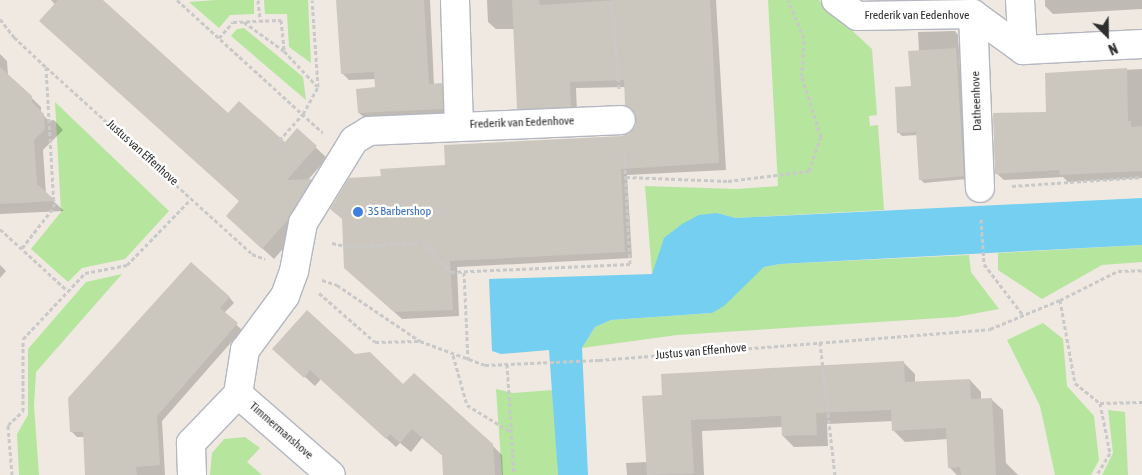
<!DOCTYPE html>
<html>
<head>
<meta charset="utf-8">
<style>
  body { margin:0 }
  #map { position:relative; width:1142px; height:475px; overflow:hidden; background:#efe9e1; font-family:"Asap Condensed",sans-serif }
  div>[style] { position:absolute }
  .green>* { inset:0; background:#b6e59e }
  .water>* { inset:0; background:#75cff0 }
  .shadow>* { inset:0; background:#0003 }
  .building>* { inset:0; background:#cbc7bf }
  .path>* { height:3px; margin-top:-1.5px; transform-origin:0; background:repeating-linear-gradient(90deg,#c9c9c9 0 4px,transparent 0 6.5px) }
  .roads { filter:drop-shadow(1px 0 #b4b7c1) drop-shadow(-1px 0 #b4b7c1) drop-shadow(0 1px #b4b7c1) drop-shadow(0 -1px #b4b7c1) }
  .minor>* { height:28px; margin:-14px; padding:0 14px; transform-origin:14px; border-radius:14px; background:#fff }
  .dots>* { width:14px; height:14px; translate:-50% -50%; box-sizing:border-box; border:2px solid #fff; border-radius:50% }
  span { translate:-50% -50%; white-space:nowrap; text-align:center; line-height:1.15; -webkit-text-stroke:5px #fff; paint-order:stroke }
  .street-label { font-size:12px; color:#2e2e2e }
  .shop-label { font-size:12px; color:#366cbe }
  .left { translate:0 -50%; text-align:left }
  .north { position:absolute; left:1082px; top:10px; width:50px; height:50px; -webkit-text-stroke:4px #fff; paint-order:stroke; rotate:157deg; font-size:14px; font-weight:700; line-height:20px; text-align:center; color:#2e2e2e }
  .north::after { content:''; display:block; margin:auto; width:18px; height:22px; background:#2e2e2e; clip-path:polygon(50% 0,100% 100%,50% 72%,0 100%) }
</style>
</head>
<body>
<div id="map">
  <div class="green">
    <i style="clip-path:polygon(216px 0,254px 0,254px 14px,230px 15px,219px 28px,189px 2px)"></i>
    <i style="clip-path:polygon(264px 0,308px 0,311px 63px,289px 47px,287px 14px,265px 14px)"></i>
    <i style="clip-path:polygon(768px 0,819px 0,872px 49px,877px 115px,869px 116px,870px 126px,878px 125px,884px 210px,736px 218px,717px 213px,659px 258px,652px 274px,645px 186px,737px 189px,778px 186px)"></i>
    <i style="clip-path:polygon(244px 28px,303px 77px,306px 100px,231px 36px,237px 29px)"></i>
    <i style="clip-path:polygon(55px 102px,169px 211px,125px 259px,82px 268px,68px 282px,31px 249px,61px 212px)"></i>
    <i style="clip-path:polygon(1142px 245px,1142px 262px,1102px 265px,1042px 299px,998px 270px,998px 253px)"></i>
    <i style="clip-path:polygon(969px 255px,971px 272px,999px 309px,956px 317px,677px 335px,582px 348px,595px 327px,611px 320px,712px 313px,764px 267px,780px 264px)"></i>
    <i style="clip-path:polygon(122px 274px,36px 372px,34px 406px,39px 475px,19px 475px,17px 434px,28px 415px,28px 349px,86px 282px)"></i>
    <i style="clip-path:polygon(1043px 323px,1063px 339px,1067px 386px,1094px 416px,1099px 460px,1091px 475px,1055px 475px,1040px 406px,1007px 340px)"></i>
    <i style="clip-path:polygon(496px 389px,513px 393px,553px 390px,558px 475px,502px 475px)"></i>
    <i style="clip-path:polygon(1108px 410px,1125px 412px,1128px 475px,1102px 475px,1113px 453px)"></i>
    <i style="clip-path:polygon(245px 437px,260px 448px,247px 462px,262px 475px,210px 475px,212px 453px,224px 439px)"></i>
  </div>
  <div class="water">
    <i style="clip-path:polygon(1142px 198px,1142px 245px,780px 264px,764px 267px,724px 306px,712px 313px,611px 320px,595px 327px,582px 348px,588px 475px,558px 475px,549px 350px,501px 354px,492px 351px,489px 279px,652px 274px,664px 238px,682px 224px,699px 215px,717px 213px,736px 218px)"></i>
  </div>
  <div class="shadow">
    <i style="clip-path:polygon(51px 0,102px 0,229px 114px,285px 144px,297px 130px,327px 158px,307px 181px,311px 180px,322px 191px,298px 232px,274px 259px,238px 226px,240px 202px)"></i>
    <i style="clip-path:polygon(337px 0,430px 0,434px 85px,442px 85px,448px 91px,449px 116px,366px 119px,359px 113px,378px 88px,376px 79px,349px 80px,342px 73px)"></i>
    <i style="clip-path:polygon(487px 0,716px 0,726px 170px,627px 175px,632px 258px,457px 267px,459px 316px,402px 319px,353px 275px,382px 178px,622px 137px,630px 134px,636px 127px,636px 114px,626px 105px,626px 87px,576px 88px,577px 113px,526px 115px,519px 108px,514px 29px,496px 29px,488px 22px)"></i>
    <i style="clip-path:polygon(918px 0,976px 0,976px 4px,924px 6px)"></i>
    <i style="clip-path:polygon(1045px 0,1142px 0,1142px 9px,1053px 14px,1045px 6px)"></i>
    <i style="clip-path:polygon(955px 31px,958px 35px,967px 179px,924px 183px,920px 179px,918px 135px,902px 136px,898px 132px,912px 88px,919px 51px,918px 32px)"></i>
    <i style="clip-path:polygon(0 54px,7px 61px,8px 75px,41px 107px,41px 113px,49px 121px,54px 120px,63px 130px,43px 150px,46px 194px,64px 211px,0 214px)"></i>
    <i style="clip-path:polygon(1142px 69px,1142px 178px,1068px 182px,1063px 177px,1004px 180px,996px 173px,1047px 113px,1046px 74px)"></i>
    <i style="clip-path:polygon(0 265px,6px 271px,0 278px)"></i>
    <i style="clip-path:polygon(229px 297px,234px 303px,224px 313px,242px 330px,162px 421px,165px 475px,86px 475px,84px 437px,77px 437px,72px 432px)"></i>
    <i style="clip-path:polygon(355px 355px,492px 445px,502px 455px,503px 475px,444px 475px,443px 456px,422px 438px,411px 452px,400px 443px,396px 447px,321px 379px,315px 386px,284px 358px)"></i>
    <i style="clip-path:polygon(903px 362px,915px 374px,915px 383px,970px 380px,981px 392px,981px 400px,991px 399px,1003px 410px,1006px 463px,1018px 475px,957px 475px,949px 467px,948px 439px,905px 442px,893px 430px,893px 421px,827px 424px,828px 446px,794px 447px,783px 436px,782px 427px,702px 431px,704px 475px,627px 475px,626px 463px,647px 462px,644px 398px)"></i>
  </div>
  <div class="building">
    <i style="clip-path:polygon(58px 0,103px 0,228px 113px,239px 101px,285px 142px,297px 128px,317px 146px,287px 180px,312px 179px,287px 221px,262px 249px,226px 216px,239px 201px,39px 21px)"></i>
    <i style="clip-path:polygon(336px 0,424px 0,429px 84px,442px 83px,443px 109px,358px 113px,356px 89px,385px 86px,375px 87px,374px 72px,341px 74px)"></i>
    <i style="clip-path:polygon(512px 0,539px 0,540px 5px,617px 0,710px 0,719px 163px,621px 169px,625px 252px,450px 261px,453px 310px,394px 312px,344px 268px,342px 219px,330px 209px,349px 178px,381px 176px,380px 169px,445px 165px,444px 145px,622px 136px,630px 133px,635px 127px,637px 119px,634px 112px,625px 105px,624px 80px,570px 82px,571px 107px,517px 109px)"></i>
    <i style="clip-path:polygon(956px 48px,964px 176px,919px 180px,916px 132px,897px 133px,895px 87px,911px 86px,908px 51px)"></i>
    <i style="clip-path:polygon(0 67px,32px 96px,32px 102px,44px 114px,45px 129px,34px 140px,37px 184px,56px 201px,0 204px)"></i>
    <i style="clip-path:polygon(1127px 68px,1128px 121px,1131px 121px,1131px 127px,1142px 126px,1142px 171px,1060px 175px,1059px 170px,995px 174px,993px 113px,1046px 112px,1045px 73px)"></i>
    <i style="clip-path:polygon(191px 262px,230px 297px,220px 308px,238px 323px,157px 416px,160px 465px,136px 467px,137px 475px,85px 475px,83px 432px,70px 432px,68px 398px)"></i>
    <i style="clip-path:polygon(307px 310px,355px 354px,370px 352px,403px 384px,414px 373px,493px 444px,495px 475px,443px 475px,442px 455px,412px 429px,400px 443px,390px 434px,386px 439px,310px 370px,304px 378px,272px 349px)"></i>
    <i style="clip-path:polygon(904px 361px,905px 382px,970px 379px,971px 399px,992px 398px,996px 475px,961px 475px,960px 467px,948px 468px,946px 428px,892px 431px,891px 410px,816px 413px,817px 435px,782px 436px,781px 416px,691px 420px,694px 474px,647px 475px,642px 396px,662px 395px,661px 374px)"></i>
  </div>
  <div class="path">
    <i style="left:177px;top:0;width:197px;rotate:42.3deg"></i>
    <i style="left:258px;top:0;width:20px;rotate:84deg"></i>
    <i style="left:612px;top:0;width:89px;rotate:85.5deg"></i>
    <i style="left:0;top:19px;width:23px;rotate:52deg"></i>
    <i style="left:14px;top:37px;width:44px;rotate:43.2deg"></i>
    <i style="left:46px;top:67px;width:278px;rotate:42.2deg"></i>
    <i style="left:252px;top:254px;width:14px;rotate:21deg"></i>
    <i style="left:244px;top:22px;width:49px;rotate:35.9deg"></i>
    <i style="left:284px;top:51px;width:48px;rotate:46.7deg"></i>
    <i style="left:219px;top:38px;width:21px;rotate:-49deg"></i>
    <i style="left:233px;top:22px;width:48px;rotate:-2.4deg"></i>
    <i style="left:281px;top:20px;width:31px;rotate:84deg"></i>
    <i style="left:275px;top:145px;width:42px;rotate:-47.9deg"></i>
    <i style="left:303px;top:114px;width:31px;rotate:-61deg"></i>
    <i style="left:318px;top:87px;width:87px;rotate:-93.9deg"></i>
    <i style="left:626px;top:177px;width:102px;rotate:2.2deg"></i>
    <i style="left:728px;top:181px;width:82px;rotate:-7deg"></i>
    <i style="left:809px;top:171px;width:36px;rotate:-71deg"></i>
    <i style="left:821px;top:137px;width:63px;rotate:-107.6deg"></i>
    <i style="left:802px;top:77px;width:39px;rotate:-87deg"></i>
    <i style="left:804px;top:38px;width:41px;rotate:-112.8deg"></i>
    <i style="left:1012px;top:186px;width:130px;rotate:-4deg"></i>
    <i style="left:981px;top:219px;width:45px;rotate:86.2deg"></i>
    <i style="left:984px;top:264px;width:64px;rotate:52.6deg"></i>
    <i style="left:0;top:229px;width:92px;rotate:42.4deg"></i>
    <i style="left:332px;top:243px;width:18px;rotate:13deg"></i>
    <i style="left:350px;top:247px;width:73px;rotate:-3.9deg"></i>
    <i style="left:423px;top:242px;width:41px;rotate:47deg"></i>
    <i style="left:451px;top:272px;width:179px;rotate:-2.6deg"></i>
    <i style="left:630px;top:264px;width:114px;rotate:-93deg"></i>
    <i style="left:22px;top:248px;width:52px;rotate:-52deg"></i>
    <i style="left:54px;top:207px;width:139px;rotate:-93.3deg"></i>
    <i style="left:464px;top:272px;width:88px;rotate:87.4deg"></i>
    <i style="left:322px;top:280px;width:16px;rotate:18deg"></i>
    <i style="left:337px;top:285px;width:100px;rotate:34deg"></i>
    <i style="left:420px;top:341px;width:69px;rotate:20.3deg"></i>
    <i style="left:485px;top:365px;width:114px;rotate:-2.5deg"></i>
    <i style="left:599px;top:360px;width:392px;rotate:-4.5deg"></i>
    <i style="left:990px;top:329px;width:76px;rotate:-22.5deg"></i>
    <i style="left:1060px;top:300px;width:65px;rotate:-26.6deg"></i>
    <i style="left:1118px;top:271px;width:24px;rotate:-2deg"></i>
    <i style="left:319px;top:293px;width:74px;rotate:41.2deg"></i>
    <i style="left:375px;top:342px;width:45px;rotate:-1.3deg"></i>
    <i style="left:1060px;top:300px;width:84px;rotate:79.8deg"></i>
    <i style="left:1075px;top:383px;width:32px;rotate:39deg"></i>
    <i style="left:1100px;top:403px;width:51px;rotate:78.7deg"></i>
    <i style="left:1110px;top:453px;width:26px;rotate:121deg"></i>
    <i style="left:820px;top:342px;width:134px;rotate:83.6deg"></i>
    <i style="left:453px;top:355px;width:52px;rotate:74.4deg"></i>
    <i style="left:467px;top:405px;width:52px;rotate:31.5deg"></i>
    <i style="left:507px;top:364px;width:111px;rotate:86.4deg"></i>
    <i style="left:1100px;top:403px;width:42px;rotate:-1.4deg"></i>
    <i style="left:12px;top:475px;width:50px;rotate:-94.6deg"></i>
    <i style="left:8px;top:425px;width:21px;rotate:-43deg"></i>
    <i style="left:23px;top:411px;width:72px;rotate:-90deg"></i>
    <i style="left:23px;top:339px;width:91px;rotate:-46.8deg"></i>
    <i style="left:85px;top:273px;width:43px;rotate:-10.8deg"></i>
    <i style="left:127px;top:265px;width:93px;rotate:-45.9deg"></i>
  </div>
  <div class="roads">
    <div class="minor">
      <i style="left:455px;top:0;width:126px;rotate:88.2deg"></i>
      <i style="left:836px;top:0;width:26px;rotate:37deg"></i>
      <i style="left:857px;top:16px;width:116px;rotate:-1deg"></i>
      <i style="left:973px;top:14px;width:62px;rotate:35.8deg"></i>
      <i style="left:1020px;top:0;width:50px;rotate:86.6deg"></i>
      <i style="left:973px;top:14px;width:174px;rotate:87.7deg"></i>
      <i style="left:1023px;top:50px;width:119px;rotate:-2.9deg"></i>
      <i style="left:238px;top:394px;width:45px;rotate:-81deg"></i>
      <i style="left:245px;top:350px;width:67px;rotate:-53.5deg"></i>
      <i style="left:285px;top:296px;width:27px;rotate:-70deg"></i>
      <i style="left:294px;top:271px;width:49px;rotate:-79.4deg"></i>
      <i style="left:303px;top:223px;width:97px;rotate:-58.4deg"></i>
      <i style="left:354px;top:140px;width:17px;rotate:-31deg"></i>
      <i style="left:369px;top:131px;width:252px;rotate:-2.5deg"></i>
      <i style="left:192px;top:475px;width:32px;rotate:-92deg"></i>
      <i style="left:191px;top:443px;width:68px;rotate:-46.2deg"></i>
      <i style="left:238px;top:394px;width:123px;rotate:41.1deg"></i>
    </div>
  </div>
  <div class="dots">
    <i style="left:358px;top:212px;background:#3f7fe0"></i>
  </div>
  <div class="street-label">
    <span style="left:917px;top:16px">Frederik van Eedenhove</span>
    <span style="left:977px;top:101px;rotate:-92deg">Datheenhove</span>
    <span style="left:522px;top:123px;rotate:-2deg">Frederik van Eedenhove</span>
    <span style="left:142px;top:153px;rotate:42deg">Justus van Effenhove</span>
    <span style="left:701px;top:352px;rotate:-5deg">Justus van Effenhove</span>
    <span style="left:281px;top:431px;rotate:41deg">Timmermanshove</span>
  </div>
  <div class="shop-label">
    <span class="left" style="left:368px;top:212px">3S Barbershop</span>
  </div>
  <div class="north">N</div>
</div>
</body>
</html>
